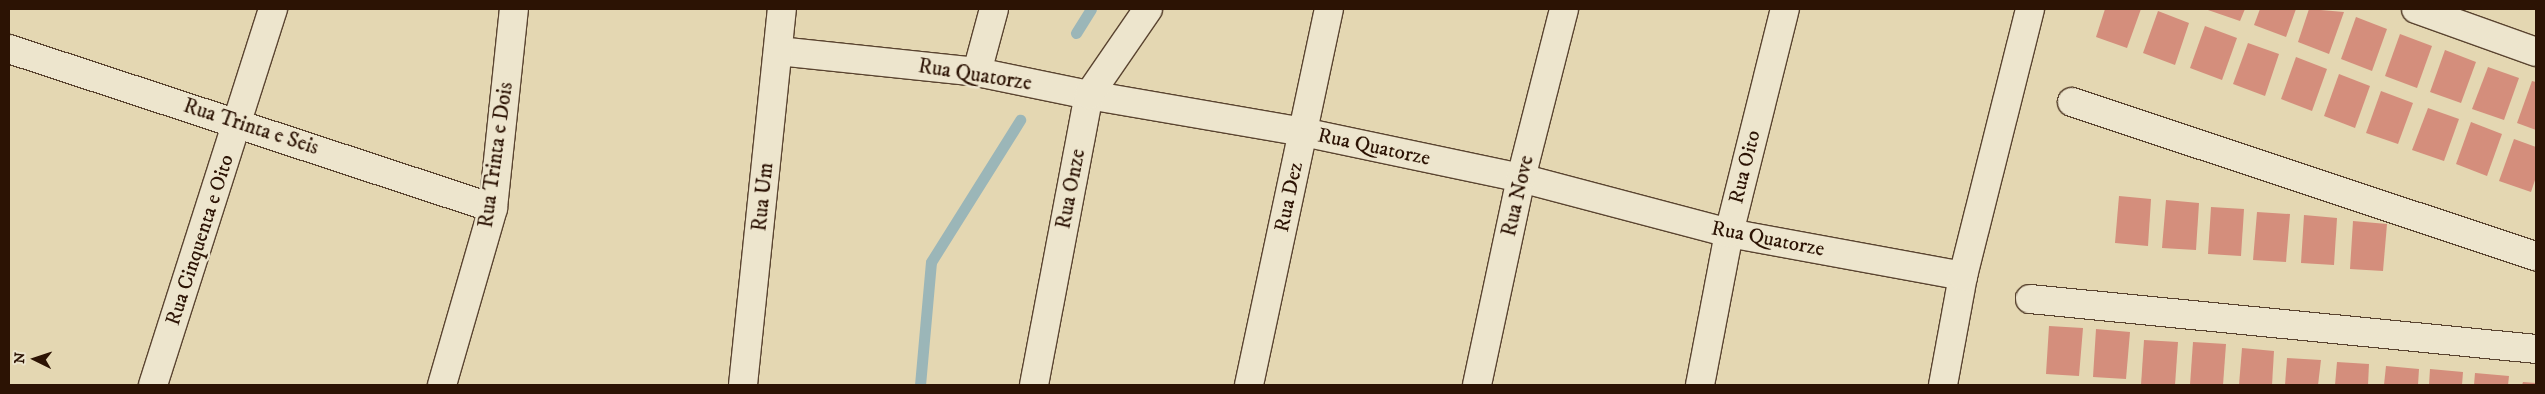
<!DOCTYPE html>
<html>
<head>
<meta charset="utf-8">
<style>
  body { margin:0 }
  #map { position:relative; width:2545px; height:394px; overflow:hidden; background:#e4d7b2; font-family:"IM FELL DW Pica",serif }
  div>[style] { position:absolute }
  .stream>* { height:11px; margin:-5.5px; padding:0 5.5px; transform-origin:5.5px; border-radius:5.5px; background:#9bb6b8 }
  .building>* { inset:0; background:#d48e7c }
  .roads { filter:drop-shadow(1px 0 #5a4430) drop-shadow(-1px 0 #5a4430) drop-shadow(0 1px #5a4430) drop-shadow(0 -1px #5a4430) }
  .street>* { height:28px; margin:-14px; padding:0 14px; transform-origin:14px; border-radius:14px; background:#ede5cd }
  .secondary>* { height:28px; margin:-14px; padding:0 14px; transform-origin:14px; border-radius:14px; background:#ede5cd }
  span { translate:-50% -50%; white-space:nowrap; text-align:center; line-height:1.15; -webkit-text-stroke:5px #ede5cd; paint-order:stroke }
  .street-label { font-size:21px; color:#2c1304 }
  .frame { position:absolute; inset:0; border:10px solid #2c1304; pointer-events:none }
  .north { position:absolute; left:10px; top:334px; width:50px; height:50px; -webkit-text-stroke:4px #ede5cd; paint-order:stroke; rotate:274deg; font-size:14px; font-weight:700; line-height:20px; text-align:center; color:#2c1304 }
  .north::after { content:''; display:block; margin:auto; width:18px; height:22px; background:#2c1304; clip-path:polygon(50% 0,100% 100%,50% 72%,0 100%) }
</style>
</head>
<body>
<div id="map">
  <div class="stream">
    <i style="left:1076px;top:33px;width:28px;rotate:-58deg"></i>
    <i style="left:920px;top:385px;width:123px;rotate:-84.9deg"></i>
    <i style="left:931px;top:262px;width:168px;rotate:-57.9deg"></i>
  </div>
  <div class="building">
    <i style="clip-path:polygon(2105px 9px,2141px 9px,2127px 48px,2096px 37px)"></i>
    <i style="clip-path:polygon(2205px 9px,2245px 9px,2240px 21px)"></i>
    <i style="clip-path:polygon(2260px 9px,2296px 9px,2286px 37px,2254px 25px)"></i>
    <i style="clip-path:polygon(2309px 9px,2344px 12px,2329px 54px,2298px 42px)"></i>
    <i style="clip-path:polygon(2158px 11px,2189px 23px,2175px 65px,2143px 53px)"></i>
    <i style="clip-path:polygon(2356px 17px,2387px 29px,2372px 71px,2341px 59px)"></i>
    <i style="clip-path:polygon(2205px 26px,2237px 38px,2222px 80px,2190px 68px)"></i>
    <i style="clip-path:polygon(2400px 34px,2432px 46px,2417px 88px,2385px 76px)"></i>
    <i style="clip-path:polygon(2248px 43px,2279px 54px,2265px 96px,2233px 84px)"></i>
    <i style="clip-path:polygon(2445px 50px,2476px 62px,2461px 103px,2430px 92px)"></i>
    <i style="clip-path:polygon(2296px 57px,2327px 69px,2312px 111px,2281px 99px)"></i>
    <i style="clip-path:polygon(2488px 67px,2519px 78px,2504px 120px,2472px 109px)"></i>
    <i style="clip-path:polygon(2339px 74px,2370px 86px,2355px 128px,2324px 116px)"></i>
    <i style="clip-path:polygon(2532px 81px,2536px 82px,2536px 130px,2517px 123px)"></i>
    <i style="clip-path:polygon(2381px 91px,2413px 103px,2398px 144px,2366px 133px)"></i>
    <i style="clip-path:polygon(2428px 108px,2459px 119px,2444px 161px,2412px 150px)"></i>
    <i style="clip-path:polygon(2471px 122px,2502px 134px,2487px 176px,2456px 164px)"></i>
    <i style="clip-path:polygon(2514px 139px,2536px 147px,2536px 177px,2531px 192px,2499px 181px)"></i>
    <i style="clip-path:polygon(2119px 196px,2151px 199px,2148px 246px,2115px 243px)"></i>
    <i style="clip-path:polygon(2166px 200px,2199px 203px,2196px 250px,2162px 248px)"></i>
    <i style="clip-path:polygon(2211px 207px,2244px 209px,2241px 256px,2208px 254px)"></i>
    <i style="clip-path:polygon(2257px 212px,2290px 214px,2286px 262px,2253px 260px)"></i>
    <i style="clip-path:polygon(2304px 215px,2337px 218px,2334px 265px,2301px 263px)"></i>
    <i style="clip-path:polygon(2353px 221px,2387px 224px,2383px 271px,2350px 269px)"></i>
    <i style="clip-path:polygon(2049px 326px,2083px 328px,2079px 376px,2046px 374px)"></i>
    <i style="clip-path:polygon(2096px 329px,2130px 332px,2126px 379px,2093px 377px)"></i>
    <i style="clip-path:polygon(2144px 340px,2178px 342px,2175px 385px,2141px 385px)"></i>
    <i style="clip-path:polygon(2193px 342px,2226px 344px,2223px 385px,2190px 385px)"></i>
    <i style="clip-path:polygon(2242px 348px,2274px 351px,2272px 385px,2239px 385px)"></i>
    <i style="clip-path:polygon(2287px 358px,2321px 360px,2318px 385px,2285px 385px)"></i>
    <i style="clip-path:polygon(2337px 362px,2369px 364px,2368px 385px,2335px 385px)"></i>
    <i style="clip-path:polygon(2386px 366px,2419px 369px,2418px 385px,2384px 385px)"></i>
    <i style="clip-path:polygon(2430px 369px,2463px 372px,2462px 385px,2429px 385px)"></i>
    <i style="clip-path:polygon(2475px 373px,2509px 376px,2508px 385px,2474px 385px)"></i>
    <i style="clip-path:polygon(2523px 382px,2536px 383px,2536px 385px,2522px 385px)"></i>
  </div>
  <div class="roads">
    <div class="street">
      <i style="left:2416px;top:9px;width:127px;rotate:19.7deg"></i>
      <i style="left:9px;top:49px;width:509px;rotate:18.19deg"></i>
      <i style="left:778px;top:51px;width:200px;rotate:6deg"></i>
      <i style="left:977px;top:72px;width:114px;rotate:11.6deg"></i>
      <i style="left:1089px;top:95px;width:217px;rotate:9.8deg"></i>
      <i style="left:1303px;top:132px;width:223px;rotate:11.9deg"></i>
      <i style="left:1521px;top:178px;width:215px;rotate:14.8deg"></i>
      <i style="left:1729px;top:233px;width:238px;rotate:10.4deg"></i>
      <i style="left:977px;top:72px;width:65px;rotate:-74.9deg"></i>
      <i style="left:2072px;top:102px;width:489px;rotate:18.4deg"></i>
      <i style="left:2030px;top:299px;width:508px;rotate:5.64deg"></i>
      <i style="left:153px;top:385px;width:395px;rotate:-72.3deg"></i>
      <i style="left:442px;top:385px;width:184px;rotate:-73.9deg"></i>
      <i style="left:493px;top:208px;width:200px;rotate:-84deg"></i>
      <i style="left:743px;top:385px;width:378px;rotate:-84.1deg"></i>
      <i style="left:1034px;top:385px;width:295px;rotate:-79.3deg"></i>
      <i style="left:1089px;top:95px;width:104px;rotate:-55.5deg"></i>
      <i style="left:1249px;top:385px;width:384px;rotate:-78deg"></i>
      <i style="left:1477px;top:385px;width:212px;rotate:-78deg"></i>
      <i style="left:1521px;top:178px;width:174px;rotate:-75.7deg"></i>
      <i style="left:1700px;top:385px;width:155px;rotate:-79.2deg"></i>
      <i style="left:1729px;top:233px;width:231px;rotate:-76deg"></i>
    </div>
    <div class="secondary">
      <i style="left:1943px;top:385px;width:111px;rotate:-79.6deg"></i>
      <i style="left:1963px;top:276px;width:275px;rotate:-75.9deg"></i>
    </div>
  </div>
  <div class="street-label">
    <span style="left:975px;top:75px;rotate:9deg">Rua Quatorze</span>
    <span style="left:251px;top:127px;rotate:18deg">Rua Trinta e Seis</span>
    <span style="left:1374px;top:147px;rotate:12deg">Rua Quatorze</span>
    <span style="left:496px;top:155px;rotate:-82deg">Rua Trinta e Dois</span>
    <span style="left:1745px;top:167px;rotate:-76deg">Rua Oito</span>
    <span style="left:1071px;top:189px;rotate:-79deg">Rua Onze</span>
    <span style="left:1518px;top:196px;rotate:-77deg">Rua Nove</span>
    <span style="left:763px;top:197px;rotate:-84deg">Rua Um</span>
    <span style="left:1289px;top:197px;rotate:-78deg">Rua Dez</span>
    <span style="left:1768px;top:239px;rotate:11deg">Rua Quatorze</span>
    <span style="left:200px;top:240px;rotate:-72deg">Rua Cinquenta e Oito</span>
  </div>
  <div class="frame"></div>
  <div class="north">N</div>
</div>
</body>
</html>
